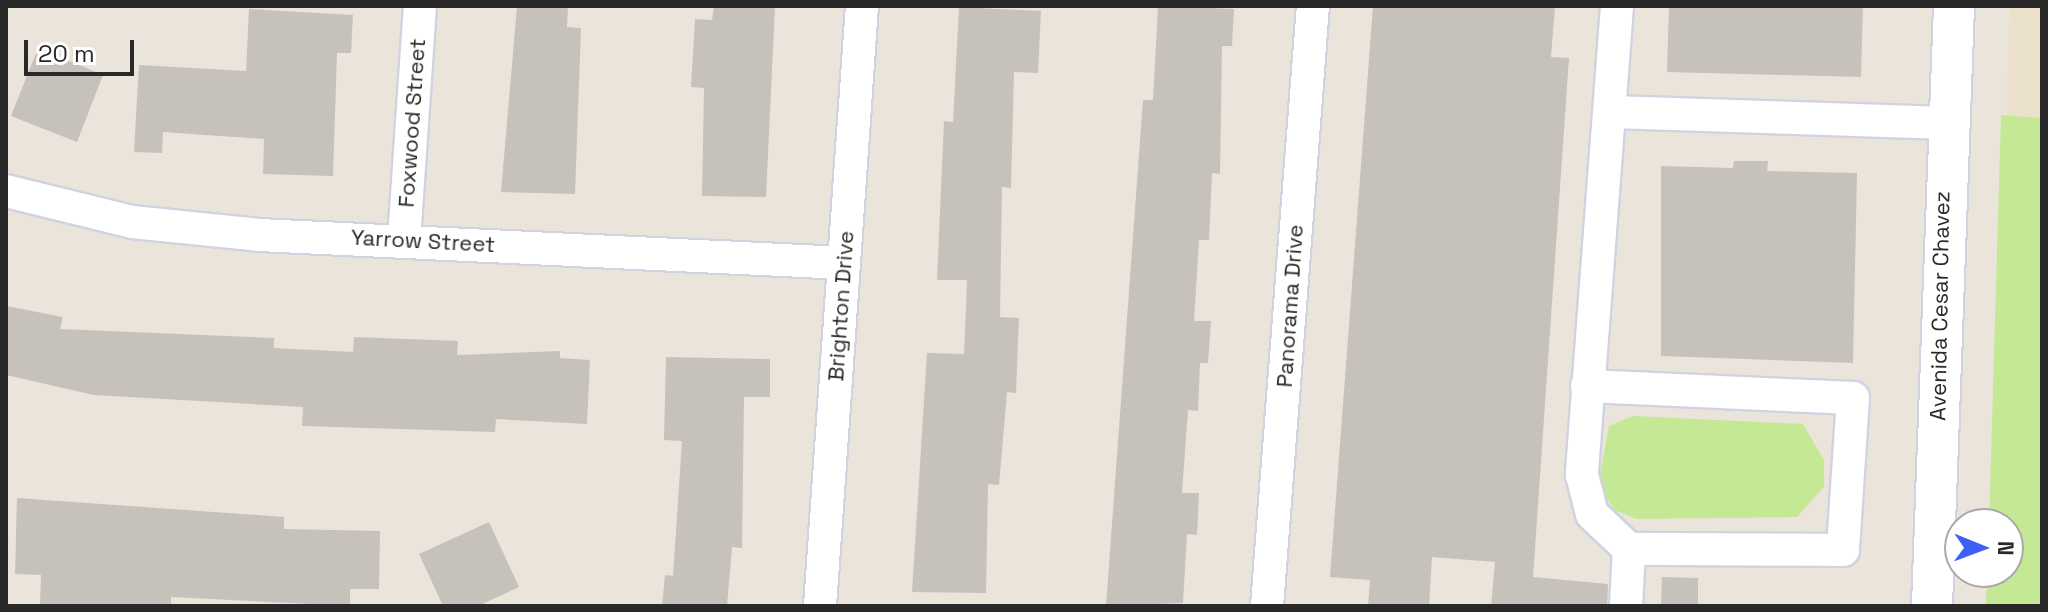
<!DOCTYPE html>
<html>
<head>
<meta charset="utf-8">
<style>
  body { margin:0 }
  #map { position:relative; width:2048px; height:612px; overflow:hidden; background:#ebe4db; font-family:"Space Grotesk",sans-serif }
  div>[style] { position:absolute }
  .education>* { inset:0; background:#ece1ca }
  .pitch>* { inset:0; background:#c4e894 }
  .building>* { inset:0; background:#c6c1ba }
  .roads { filter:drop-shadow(2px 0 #d0d3e1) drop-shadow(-2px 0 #d0d3e1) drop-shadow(0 2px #d0d3e1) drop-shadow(0 -2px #d0d3e1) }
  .minor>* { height:32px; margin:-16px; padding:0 16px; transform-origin:16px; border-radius:16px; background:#fff }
  .tertiary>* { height:40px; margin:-20px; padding:0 20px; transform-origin:20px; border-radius:20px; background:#fff }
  span { translate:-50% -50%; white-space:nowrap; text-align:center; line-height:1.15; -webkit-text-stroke:7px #fff; paint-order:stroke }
  .street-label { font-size:22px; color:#292929 }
  .frame { position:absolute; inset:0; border:8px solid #292929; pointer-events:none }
  .north { position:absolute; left:1944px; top:508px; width:80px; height:80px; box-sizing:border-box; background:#fff; border:2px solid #a9a9a9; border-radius:50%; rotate:91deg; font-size:22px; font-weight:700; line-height:32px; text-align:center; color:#292929 }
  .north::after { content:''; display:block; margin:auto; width:28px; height:36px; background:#3d60f5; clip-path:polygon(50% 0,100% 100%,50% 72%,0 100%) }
  .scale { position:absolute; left:24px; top:40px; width:110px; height:36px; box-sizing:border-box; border:4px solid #292929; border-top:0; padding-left:10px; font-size:24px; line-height:28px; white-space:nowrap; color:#292929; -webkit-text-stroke:6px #fff; paint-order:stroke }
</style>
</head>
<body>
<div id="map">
  <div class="education">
    <i style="clip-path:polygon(2010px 6px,2042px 6px,2042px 606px,2008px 572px,2008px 524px,1994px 524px)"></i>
  </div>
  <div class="pitch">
    <i style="clip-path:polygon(2001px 115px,2042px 118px,2042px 606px,1986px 606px,1987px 572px,2008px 572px,2008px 524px,1989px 524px)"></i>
    <i style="clip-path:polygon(1633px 416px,1803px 424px,1824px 460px,1824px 487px,1797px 517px,1636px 519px,1615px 510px,1598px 486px,1609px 426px)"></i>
  </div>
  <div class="building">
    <i style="clip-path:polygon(517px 6px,568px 6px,567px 27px,581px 28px,575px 194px,501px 192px)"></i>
    <i style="clip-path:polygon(714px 6px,775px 6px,766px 197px,702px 196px,704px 88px,691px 87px,695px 19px,712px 20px)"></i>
    <i style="clip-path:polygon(1158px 6px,1234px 9px,1232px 46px,1222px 46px,1220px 174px,1212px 173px,1209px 240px,1199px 240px,1194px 321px,1211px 321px,1208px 363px,1200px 363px,1198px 411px,1188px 410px,1182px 493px,1199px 493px,1197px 535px,1187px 534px,1183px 603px,1106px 606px,1143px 100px,1153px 100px)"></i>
    <i style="clip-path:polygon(1373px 6px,1555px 6px,1551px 57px,1569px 58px,1533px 577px,1608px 584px,1607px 606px,1491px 606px,1495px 562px,1432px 557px,1429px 606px,1368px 606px,1370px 580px,1330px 577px)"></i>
    <i style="clip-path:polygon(1669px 6px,1863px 6px,1861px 77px,1667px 72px)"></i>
    <i style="clip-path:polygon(959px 7px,1041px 11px,1038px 73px,1014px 72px,1011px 188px,1002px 187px,1000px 317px,1019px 318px,1016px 393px,1007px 392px,999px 485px,988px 484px,986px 593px,912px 592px,927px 353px,964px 354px,967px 280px,937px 280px,944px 121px,953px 122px)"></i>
    <i style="clip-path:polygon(249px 9px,353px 15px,351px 53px,337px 53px,333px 176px,263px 174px,264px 139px,163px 132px,162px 153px,134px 152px,139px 65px,246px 71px)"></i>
    <i style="clip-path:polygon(38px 48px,103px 75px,77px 142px,11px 116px)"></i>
    <i style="clip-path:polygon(1734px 161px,1768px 161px,1767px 171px,1857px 173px,1853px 363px,1661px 356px,1661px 166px,1733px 168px)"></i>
    <i style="clip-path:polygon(6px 306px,63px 317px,60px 329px,274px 338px,274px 348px,353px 352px,354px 337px,458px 341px,457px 355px,560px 351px,560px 358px,590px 360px,587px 424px,496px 419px,495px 432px,302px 426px,303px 407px,94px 395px,6px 375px)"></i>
    <i style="clip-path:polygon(666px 357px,770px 359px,770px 397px,744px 397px,742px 548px,732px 547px,727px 606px,662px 606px,665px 575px,673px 576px,682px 441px,664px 440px)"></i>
    <i style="clip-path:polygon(17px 498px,284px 517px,284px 529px,380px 531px,379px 589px,350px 589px,350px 606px,171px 597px,171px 606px,40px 606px,41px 575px,15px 574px)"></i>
    <i style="clip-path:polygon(489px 522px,519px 587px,478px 606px,443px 606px,419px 554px)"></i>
    <i style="clip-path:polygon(1662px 577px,1698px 578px,1698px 606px,1661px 606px)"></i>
  </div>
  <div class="roads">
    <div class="minor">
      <i style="left:1617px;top:6px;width:470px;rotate:94.3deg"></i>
      <i style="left:1582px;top:475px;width:40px;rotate:75.6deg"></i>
      <i style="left:1592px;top:514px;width:51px;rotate:43.4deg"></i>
      <i style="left:1629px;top:549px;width:57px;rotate:93deg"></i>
      <i style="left:1613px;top:112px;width:334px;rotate:1.9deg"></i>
      <i style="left:6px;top:191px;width:130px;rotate:13.8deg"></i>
      <i style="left:132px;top:222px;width:128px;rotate:5.8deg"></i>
      <i style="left:259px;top:235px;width:586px;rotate:2.74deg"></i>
      <i style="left:404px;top:240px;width:235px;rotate:-86.1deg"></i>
      <i style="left:1587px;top:386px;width:266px;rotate:2.6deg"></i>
      <i style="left:1853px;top:398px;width:152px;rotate:93.8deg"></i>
      <i style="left:1843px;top:550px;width:214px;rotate:-179.7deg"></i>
      <i style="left:820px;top:606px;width:601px;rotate:-86deg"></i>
      <i style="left:1267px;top:606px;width:602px;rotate:-85.62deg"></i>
    </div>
    <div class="tertiary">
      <i style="left:1932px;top:606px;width:600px;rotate:-87.9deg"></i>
    </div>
  </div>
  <div class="street-label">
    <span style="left:412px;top:123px;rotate:-86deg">Foxwood Street</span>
    <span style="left:423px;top:241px;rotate:3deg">Yarrow Street</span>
    <span style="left:841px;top:306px;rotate:-86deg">Brighton Drive</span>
    <span style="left:1290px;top:306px;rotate:-86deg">Panorama Drive</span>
    <span style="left:1940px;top:306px;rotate:-89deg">Avenida Cesar Chavez</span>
  </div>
  <div class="frame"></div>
  <div class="north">N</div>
  <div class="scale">20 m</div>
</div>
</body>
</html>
